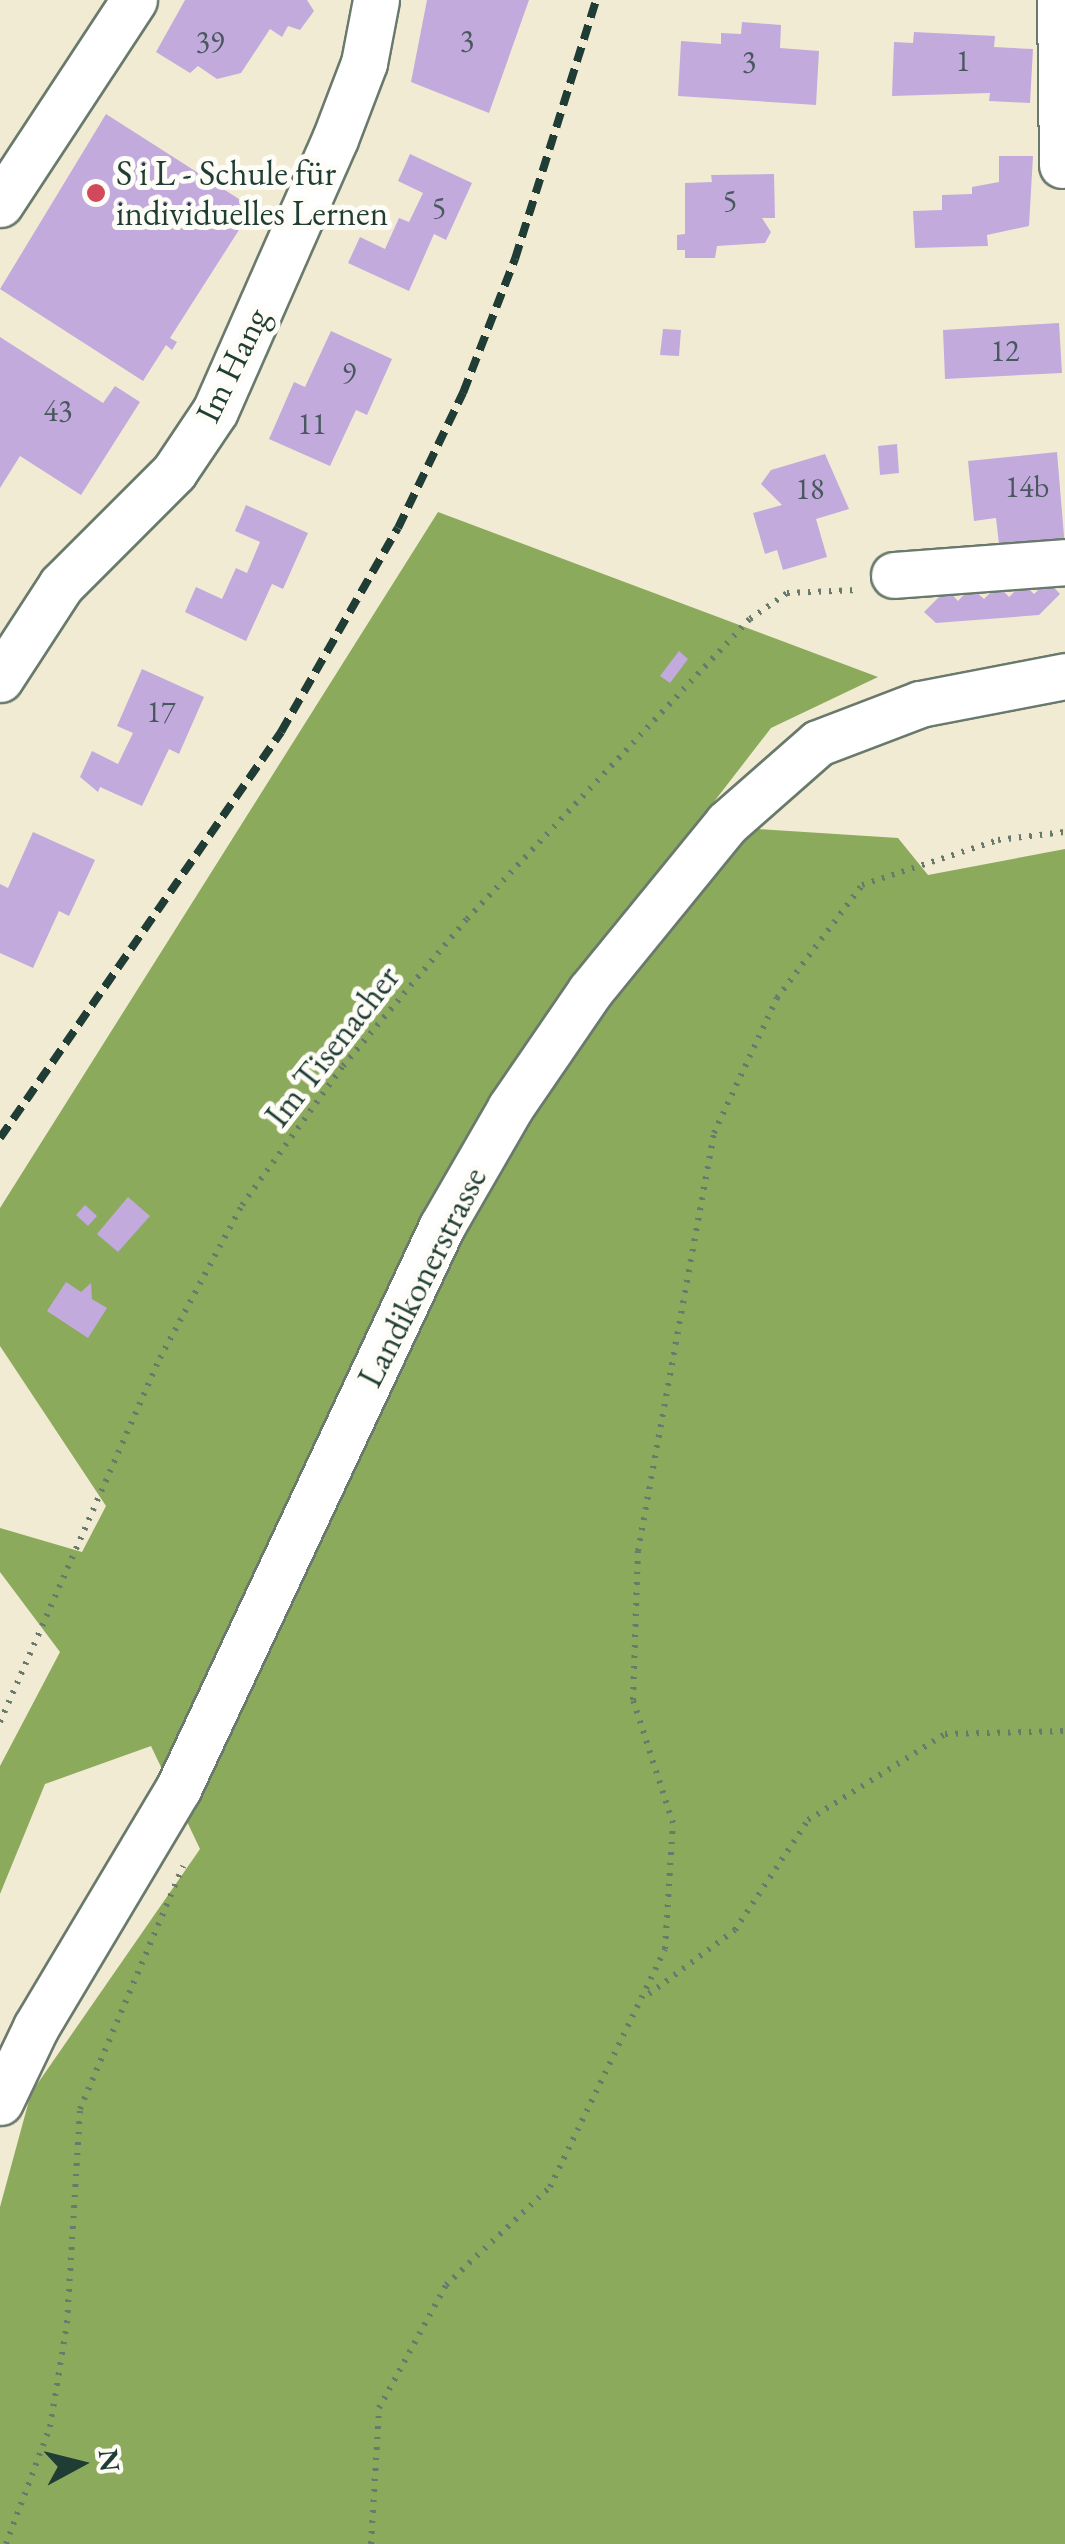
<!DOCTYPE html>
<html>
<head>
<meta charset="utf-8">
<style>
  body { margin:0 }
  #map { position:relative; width:1065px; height:2544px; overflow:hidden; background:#f2ebd3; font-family:"EB Garamond",serif }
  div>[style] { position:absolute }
  .forest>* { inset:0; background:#8caa5c }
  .building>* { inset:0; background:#c2aadd }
  .path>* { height:6px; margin-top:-3px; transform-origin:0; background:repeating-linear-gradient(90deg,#697a6c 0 2.5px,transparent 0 10.5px) }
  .roads { filter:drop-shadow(2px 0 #697a6c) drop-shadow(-2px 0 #697a6c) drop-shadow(0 2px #697a6c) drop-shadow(0 -2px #697a6c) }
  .minor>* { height:45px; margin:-22.5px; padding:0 22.5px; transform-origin:22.5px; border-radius:22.5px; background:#fff }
  .rail>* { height:8px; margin-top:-4px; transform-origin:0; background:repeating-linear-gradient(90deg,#1f3d34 0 15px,transparent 0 23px) }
  .dots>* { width:28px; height:28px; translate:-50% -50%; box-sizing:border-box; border:5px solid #fdfcf7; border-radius:50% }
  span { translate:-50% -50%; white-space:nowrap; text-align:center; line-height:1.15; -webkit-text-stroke:10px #fdfcf7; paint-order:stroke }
  .number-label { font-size:30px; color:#48585e }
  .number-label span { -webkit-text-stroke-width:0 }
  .poi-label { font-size:35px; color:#1f3d34 }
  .left { translate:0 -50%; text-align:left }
  .street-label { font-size:35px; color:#1f3d34 }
  .north { position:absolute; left:30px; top:2414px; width:100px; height:100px; -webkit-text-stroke:8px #fdfcf7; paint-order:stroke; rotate:83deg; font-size:28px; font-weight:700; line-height:40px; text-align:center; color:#1f3d34 }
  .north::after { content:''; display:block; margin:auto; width:35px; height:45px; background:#1f3d34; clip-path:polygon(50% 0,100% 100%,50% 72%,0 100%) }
</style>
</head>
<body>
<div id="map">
  <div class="forest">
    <i style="clip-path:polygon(438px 512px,878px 677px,771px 728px,696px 825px,898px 838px,928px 875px,1065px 849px,1065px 2544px,0 2544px,0 2207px,31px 2093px,200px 1849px,151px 1746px,45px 1784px,0 1894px,0 1766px,60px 1652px,0 1572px,0 1528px,82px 1552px,106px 1506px,0 1346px,0 1208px)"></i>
  </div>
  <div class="building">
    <i style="clip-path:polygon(185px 0,307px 0,314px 11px,300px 30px,288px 26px,282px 37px,270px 29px,241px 73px,217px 79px,198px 66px,190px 73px,156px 52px)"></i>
    <i style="clip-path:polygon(427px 0,529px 0,489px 113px,411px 82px)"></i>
    <i style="clip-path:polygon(742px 22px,781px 25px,780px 48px,819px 51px,816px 105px,678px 96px,681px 41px,721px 44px,721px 33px,741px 34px)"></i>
    <i style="clip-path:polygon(914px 32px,995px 36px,994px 47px,1033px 49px,1030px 103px,989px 101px,990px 93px,892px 96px,894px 42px,913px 43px)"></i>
    <i style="clip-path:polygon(106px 114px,253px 208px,170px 338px,177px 342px,172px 350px,166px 345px,143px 381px,0 289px)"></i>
    <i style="clip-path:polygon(410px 154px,472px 183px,446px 240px,434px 234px,409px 291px,348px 263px,360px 237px,385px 249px,399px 218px,409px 222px,423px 193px,398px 181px)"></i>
    <i style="clip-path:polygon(999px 156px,1033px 156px,1029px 226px,987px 235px,988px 246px,915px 248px,913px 211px,942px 210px,942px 195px,972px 194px,972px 187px,999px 182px)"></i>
    <i style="clip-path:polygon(774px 174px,775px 218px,762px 218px,771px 232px,765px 243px,717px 246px,715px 258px,685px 258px,685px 250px,677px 250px,677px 235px,685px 234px,685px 183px,712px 182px,711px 175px)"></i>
    <i style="clip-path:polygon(1059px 323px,1062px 373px,945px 379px,943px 330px)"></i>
    <i style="clip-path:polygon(663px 329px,681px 330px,679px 356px,660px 355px)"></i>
    <i style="clip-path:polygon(331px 331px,392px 359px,367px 415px,356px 410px,330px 466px,269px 439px,294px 382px,305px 387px)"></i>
    <i style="clip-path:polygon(0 337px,103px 403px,115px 386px,140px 402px,81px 495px,20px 456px,0 488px)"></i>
    <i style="clip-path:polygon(897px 444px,899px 473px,880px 475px,878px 446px)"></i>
    <i style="clip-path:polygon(1057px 452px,1065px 548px,1000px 553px,996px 518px,974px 521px,968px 461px)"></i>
    <i style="clip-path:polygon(825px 454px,849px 509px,816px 519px,827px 557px,783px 570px,777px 550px,765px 554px,753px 513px,782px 505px,761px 484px,771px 470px)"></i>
    <i style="clip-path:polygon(246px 505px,308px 533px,283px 589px,272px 584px,246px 641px,185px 612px,196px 587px,222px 599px,236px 568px,247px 573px,260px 542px,235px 531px)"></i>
    <i style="clip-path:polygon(1048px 581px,1060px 594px,1039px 615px,936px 623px,924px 612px,947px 589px,958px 601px,971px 587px,984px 599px,998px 585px,1009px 597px,1023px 583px,1034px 594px)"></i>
    <i style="clip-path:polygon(679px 651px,688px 659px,670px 683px,660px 676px)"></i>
    <i style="clip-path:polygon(142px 669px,204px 697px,179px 754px,169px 749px,142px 806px,100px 787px,98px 792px,80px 777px,92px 751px,118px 764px,133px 733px,117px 726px)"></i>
    <i style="clip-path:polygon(33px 832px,95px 860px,69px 916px,59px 911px,33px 968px,0 953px,0 884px,8px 888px)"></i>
    <i style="clip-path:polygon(128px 1197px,150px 1216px,118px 1252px,97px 1234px)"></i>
    <i style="clip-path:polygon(85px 1205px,97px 1216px,88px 1226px,76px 1215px)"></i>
    <i style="clip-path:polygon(66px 1282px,81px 1292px,91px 1283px,92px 1299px,107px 1308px,88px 1338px,47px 1311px)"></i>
  </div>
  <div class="path">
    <i style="left:0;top:1722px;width:398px;rotate:-66.3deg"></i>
    <i style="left:160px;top:1358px;width:174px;rotate:-61.8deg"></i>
    <i style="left:242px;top:1205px;width:172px;rotate:-54deg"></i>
    <i style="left:343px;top:1066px;width:192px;rotate:-49.9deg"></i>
    <i style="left:467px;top:919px;width:412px;rotate:-46.7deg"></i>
    <i style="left:750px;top:619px;width:45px;rotate:-35.1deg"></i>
    <i style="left:787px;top:593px;width:70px;rotate:-2.5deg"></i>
    <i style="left:649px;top:1994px;width:107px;rotate:-36.7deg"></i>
    <i style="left:735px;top:1930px;width:132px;rotate:-56.4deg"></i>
    <i style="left:808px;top:1820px;width:162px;rotate:-32.1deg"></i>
    <i style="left:945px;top:1734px;width:120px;rotate:-1.4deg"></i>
    <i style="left:6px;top:2544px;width:125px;rotate:-69.4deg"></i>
    <i style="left:50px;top:2427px;width:105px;rotate:-80.7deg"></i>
    <i style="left:67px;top:2323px;width:214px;rotate:-86.5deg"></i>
    <i style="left:80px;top:2109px;width:264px;rotate:-67deg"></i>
    <i style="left:371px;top:2544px;width:136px;rotate:-86.6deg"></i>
    <i style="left:379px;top:2408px;width:140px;rotate:-61.4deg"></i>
    <i style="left:446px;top:2285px;width:143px;rotate:-43.3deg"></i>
    <i style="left:550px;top:2187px;width:264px;rotate:-64.2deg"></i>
    <i style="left:665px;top:1949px;width:126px;rotate:-86.4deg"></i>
    <i style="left:673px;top:1823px;width:129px;rotate:-108deg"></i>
    <i style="left:633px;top:1700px;width:149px;rotate:-88.1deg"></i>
    <i style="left:638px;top:1551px;width:425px;rotate:-79.7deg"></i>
    <i style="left:714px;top:1133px;width:149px;rotate:-65deg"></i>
    <i style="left:777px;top:998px;width:141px;rotate:-53deg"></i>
    <i style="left:862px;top:885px;width:143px;rotate:-18.3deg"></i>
    <i style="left:998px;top:840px;width:67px;rotate:-6.8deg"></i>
  </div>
  <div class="roads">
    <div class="minor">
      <i style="left:1060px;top:0;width:165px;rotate:89.3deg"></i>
      <i style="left:0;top:204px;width:244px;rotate:-56.7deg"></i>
      <i style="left:894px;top:575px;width:171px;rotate:-4.3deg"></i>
      <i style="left:0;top:679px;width:112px;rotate:-57deg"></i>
      <i style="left:61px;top:585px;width:160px;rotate:-45deg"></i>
      <i style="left:174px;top:472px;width:73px;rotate:-56.1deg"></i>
      <i style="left:215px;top:411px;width:297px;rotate:-66.2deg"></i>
      <i style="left:335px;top:139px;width:81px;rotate:-69.1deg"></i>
      <i style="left:364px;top:63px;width:64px;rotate:-79.2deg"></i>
      <i style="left:0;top:2102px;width:83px;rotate:-64.4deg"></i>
      <i style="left:36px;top:2027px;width:277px;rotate:-59.2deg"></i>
      <i style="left:178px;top:1789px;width:622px;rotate:-64.88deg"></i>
      <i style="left:442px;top:1226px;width:136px;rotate:-60deg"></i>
      <i style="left:510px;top:1108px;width:142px;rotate:-55.6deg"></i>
      <i style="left:590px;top:991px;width:217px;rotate:-50.8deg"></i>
      <i style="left:727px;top:823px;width:121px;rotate:-41.3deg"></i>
      <i style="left:818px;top:743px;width:109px;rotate:-20.9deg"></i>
      <i style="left:920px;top:704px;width:148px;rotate:-10.9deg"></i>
    </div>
  </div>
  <div class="rail">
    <i style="left:0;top:1138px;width:494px;rotate:-55.3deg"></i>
    <i style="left:281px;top:732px;width:235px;rotate:-60.2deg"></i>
    <i style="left:398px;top:528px;width:150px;rotate:-64.3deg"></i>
    <i style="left:463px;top:393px;width:144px;rotate:-68.8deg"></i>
    <i style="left:515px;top:259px;width:271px;rotate:-72.6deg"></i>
  </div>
  <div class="dots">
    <i style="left:96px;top:193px;background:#d1495b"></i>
  </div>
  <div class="number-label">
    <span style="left:467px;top:41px">3</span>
    <span style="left:210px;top:42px">39</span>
    <span style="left:963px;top:61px">1</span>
    <span style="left:749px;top:62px">3</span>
    <span style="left:730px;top:201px">5</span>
    <span style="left:439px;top:208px">5</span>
    <span style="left:1005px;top:351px">12</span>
    <span style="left:349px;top:373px">9</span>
    <span style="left:58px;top:411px">43</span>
    <span style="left:312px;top:424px">11</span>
    <span style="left:1027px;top:487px">14b</span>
    <span style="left:810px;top:489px">18</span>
    <span style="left:161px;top:712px">17</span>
  </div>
  <div class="poi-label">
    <span class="left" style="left:116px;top:193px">S i L - Schule für<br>individuelles Lernen</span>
  </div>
  <div class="street-label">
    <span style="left:232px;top:365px;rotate:-64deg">Im Hang</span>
    <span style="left:332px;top:1046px;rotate:-52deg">Im Tisenacher</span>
    <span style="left:422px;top:1277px;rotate:-63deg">Landikonerstrasse</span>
  </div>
  <div class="north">N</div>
</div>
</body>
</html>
